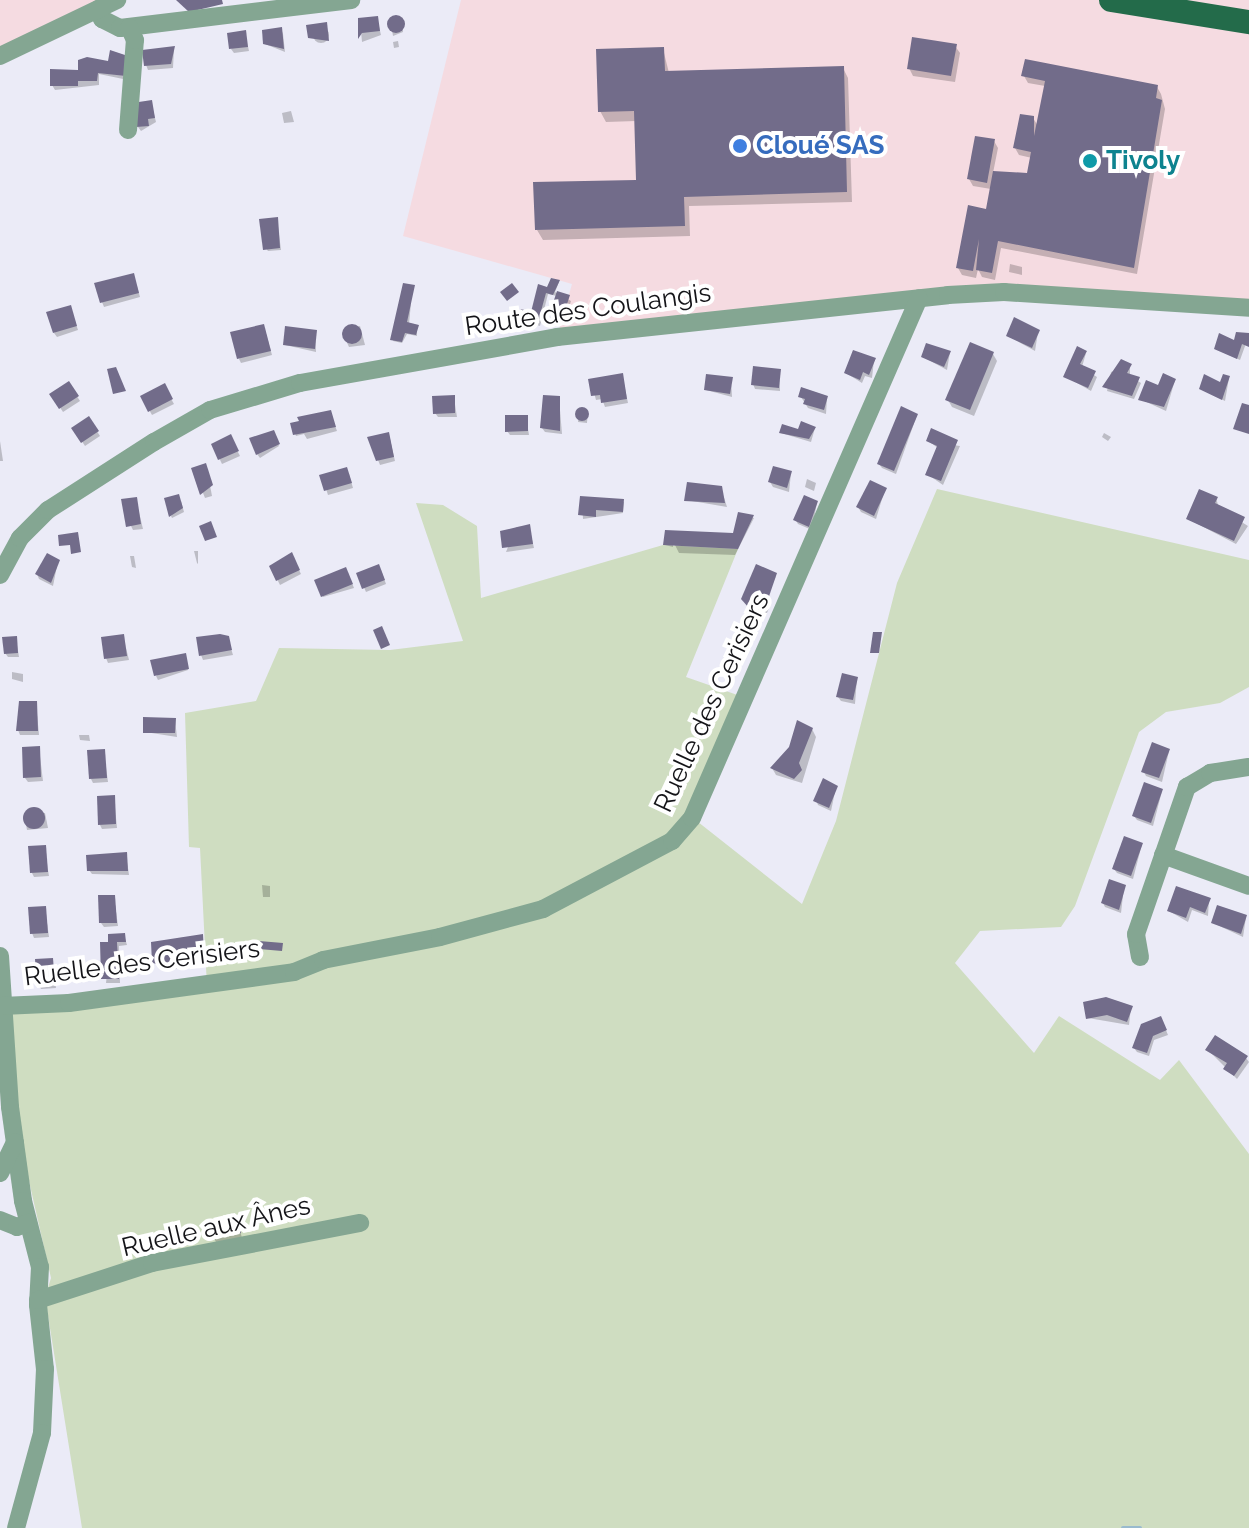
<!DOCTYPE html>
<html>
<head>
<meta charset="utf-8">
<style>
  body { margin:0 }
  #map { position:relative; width:1249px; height:1528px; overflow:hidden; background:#ebebf7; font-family:Raleway,sans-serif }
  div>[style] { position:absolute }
  .industrial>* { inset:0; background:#f5dbe1 }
  .green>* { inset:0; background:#cfddc1 }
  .shadow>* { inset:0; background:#0003 }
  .round { border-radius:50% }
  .stream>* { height:4px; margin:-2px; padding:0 2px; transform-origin:2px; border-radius:2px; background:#99bace }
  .building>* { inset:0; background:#726c8a }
  .minor>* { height:18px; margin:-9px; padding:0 9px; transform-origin:9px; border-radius:9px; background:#84a692 }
  .major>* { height:24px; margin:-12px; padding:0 12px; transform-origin:12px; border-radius:12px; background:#236b4a }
  .dots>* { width:22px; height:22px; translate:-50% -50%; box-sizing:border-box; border:4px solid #fff; border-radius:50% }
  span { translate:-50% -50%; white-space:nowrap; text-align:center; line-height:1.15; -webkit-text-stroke:8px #fff; paint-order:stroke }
  .shop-label { font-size:26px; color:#366cbe; font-weight:700 }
  .left { translate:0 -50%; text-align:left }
  .culture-label { font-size:26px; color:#0d838f; font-weight:700 }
  .street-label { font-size:26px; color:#141418 }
</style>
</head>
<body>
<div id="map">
  <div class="industrial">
    <i style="clip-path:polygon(0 0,116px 0,0 57px)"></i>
    <i style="clip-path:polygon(461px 0,1249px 0,1249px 308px,1004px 292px,557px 337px,572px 284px,403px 236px)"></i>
  </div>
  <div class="green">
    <i style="clip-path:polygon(937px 489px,1249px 560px,1249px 687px,1220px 703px,1166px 712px,1139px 732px,1075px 906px,1061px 927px,980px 931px,955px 963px,1034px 1053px,1059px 1016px,1160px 1080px,1179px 1060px,1249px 1154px,1249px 1528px,82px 1528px,45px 1297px,51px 1278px,0 1053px,0 1014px,207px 987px,200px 848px,189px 847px,185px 713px,256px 701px,279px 648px,390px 650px,463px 641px,416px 503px,443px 505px,477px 526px,481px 598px,663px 545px,738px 549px,686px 677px,746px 698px,693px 818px,802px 904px,836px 821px,897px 583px)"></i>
  </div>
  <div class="shadow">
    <i style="clip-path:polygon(390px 17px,401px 17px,403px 32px,393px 36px)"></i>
    <i style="clip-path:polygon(377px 18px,381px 35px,362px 42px,360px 20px)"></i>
    <i class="round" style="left:313px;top:27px;width:16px;height:16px"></i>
    <i style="clip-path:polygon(281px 29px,283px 34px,285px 52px,265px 44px)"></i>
    <i style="clip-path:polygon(245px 33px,249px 51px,234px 53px,231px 49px)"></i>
    <i style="clip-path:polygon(398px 41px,399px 47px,394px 48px,393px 42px)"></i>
    <i style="clip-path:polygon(955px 46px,960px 53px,955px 82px,913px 76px,909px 68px)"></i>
    <i style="clip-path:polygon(174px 48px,173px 68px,148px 70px,146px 65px)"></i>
    <i style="clip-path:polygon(663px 49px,669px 73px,843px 68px,848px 78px,852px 202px,689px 206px,690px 236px,543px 240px,537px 230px,638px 182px,636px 121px,606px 122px,600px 111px)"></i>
    <i style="clip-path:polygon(111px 53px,128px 80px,99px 74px,99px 85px,55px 90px,52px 85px,80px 72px,110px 67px)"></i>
    <i style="clip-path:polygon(1024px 76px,1157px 87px,1161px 94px,1165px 109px,1137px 274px,1001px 248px,995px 280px,982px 277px,978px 269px,976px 278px,962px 275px,958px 268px,987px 211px,991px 189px,973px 186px,969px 179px,994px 141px,998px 148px,993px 173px,1029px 175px,1032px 158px,1019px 155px,1015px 148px,1033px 118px,1038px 126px,1045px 86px,1028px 83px)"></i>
    <i style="clip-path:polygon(151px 102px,156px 122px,141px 131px,138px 127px)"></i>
    <i style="clip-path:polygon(291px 111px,294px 122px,284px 123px,282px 113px)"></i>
    <i style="clip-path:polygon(277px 219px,281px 250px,268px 251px,265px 247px)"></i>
    <i style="clip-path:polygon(1010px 264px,1022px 267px,1022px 275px,1009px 272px)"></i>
    <i style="clip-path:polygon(559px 282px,555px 292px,571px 301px,566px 317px,556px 313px,557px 296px,548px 294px,540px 326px,524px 321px,522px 317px,532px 314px,546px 289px)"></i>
    <i style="clip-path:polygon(137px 286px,140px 297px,104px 307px,102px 302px)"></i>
    <i style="clip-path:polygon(411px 303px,409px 324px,417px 326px,417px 336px,407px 334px,402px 343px,393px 341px)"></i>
    <i style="clip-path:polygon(72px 312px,78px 330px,57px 337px,54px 333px)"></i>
    <i style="clip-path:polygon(360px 326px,365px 345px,349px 347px,342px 332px)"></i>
    <i style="clip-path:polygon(265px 330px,272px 355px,241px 363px,239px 359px)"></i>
    <i style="clip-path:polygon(315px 332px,316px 352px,285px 345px)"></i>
    <i style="clip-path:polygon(1038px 332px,1035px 351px,1008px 336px)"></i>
    <i style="clip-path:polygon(1249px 335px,1240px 360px,1216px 349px,1236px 341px)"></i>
    <i style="clip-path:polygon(950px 352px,947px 370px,923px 357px)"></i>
    <i style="clip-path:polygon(1086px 353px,1082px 367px,1097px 377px,1091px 391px,1065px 376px)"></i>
    <i style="clip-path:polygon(993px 354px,997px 361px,974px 416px,952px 407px,948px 400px)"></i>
    <i style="clip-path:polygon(874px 360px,872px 378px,865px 376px,862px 383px,846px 373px)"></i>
    <i style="clip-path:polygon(1130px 365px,1130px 376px,1141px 383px,1134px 399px,1107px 391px,1111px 372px)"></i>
    <i style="clip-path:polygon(779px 371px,780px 391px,755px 389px,753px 384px)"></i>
    <i style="clip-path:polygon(1229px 378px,1225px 401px,1201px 389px,1222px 385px)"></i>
    <i style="clip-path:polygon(623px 379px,628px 403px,605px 407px,602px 399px,596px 400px,591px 381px)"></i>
    <i style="clip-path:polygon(731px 379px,732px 397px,706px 390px)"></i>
    <i style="clip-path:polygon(1175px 380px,1166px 411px,1140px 399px,1159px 388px)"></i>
    <i style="clip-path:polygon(69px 384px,80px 401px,63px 412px,52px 395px)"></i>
    <i style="clip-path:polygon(164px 386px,174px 404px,152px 415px,142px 397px)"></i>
    <i style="clip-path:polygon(801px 397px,827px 398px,826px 414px,808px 408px)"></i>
    <i style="clip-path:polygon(454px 398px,457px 417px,438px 417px,435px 413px)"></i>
    <i style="clip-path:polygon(559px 398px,562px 434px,545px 432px,542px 428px)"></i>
    <i style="clip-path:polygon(579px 409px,588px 410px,587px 423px,578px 422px)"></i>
    <i style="clip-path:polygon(330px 412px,337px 431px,307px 439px,304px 434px,296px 436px,292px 425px)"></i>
    <i style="clip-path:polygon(917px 415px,896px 474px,882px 468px,879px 464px)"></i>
    <i style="clip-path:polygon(526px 417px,529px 435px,510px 435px,507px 431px)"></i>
    <i style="clip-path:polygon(89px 419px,100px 436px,85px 446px,74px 429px)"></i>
    <i style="clip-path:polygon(815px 428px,811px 442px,781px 433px,800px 432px)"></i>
    <i style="clip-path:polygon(273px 433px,279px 446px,260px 458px,257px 454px)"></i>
    <i style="clip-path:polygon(1104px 433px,1111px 437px,1108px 441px,1102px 437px)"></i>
    <i style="clip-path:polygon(230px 437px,240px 456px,222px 464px,213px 445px)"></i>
    <i style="clip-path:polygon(390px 439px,395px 461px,380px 465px,378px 460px)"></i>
    <i style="clip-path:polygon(0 441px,3px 461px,0 461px)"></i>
    <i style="clip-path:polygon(928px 441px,960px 446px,943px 485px,927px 474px,938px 448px)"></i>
    <i style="clip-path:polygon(194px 470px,207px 470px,212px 496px,205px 498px)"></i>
    <i style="clip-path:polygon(791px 473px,789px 492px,773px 487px,770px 482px)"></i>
    <i style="clip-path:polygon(349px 474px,353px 488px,328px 495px,322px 476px)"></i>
    <i style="clip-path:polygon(807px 479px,816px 483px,814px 491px,805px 487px)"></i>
    <i style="clip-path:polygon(721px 488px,727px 507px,686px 500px)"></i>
    <i style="clip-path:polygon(885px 489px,876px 519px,861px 512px,858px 507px)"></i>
    <i style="clip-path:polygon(582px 498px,624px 502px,623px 513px,583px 519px)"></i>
    <i style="clip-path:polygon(1216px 498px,1219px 508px,1248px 526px,1236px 544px,1188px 519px)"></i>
    <i style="clip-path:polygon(181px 501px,184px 512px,172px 518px,171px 516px)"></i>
    <i style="clip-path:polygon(817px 502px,812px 530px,798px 524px,795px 519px)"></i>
    <i style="clip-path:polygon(137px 504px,143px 529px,133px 530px,131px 526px)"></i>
    <i style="clip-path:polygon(739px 514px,754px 518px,735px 555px,679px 553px,673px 541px,673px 547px,665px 545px,666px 532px,676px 539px,676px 532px,732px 535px,735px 541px)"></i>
    <i style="clip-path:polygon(529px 526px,534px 548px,506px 552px,516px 527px)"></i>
    <i style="clip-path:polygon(194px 551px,198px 551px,198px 564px,197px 563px)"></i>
    <i style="clip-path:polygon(291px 554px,301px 574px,280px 585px,271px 567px)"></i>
    <i style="clip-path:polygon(130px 556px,134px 556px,136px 568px,132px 567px)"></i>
    <i style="clip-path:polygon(58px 561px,53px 586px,39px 579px,37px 574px)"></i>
    <i style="clip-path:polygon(381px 570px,386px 584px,366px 592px,358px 574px)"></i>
    <i style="clip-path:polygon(348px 573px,354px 588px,323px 597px,317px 581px)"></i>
    <i style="clip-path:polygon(776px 576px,765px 601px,770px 606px,766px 615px,754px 612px,746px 604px)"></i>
    <i style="clip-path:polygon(123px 636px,129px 660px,108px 663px,106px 658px)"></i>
    <i style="clip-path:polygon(16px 638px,19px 657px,8px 657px,5px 653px)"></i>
    <i style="clip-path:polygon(228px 639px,233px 655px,203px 660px,201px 655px)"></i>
    <i style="clip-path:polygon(185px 656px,188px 670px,158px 680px,156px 676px)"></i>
    <i style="clip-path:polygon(12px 672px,23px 674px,23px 682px,12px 679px)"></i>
    <i style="clip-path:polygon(857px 678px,855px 704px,841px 701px,838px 697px)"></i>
    <i style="clip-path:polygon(36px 703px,39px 735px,20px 735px,18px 730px)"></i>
    <i style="clip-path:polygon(175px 720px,177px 737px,145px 732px)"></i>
    <i style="clip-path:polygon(812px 729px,816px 737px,802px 783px,776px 775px,772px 768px)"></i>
    <i style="clip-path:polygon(79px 735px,89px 735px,90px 741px,80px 740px)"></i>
    <i style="clip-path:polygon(39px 748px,43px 781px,28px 782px,25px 778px)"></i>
    <i style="clip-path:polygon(1169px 751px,1162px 782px,1146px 776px,1144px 772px)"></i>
    <i style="clip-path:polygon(104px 752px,108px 782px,93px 783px,91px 779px)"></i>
    <i style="clip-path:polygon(836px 787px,831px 811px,818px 805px,816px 800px)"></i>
    <i style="clip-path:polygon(1162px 791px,1153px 826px,1137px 820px,1134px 816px)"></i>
    <i style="clip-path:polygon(114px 797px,117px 828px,102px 829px,100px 825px)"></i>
    <i style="clip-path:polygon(24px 813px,45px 813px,48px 828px,27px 830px)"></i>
    <i style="clip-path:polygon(1142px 844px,1133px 879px,1117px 873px,1114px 869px)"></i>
    <i style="clip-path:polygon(44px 847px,49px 876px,34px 877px,32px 873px)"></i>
    <i style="clip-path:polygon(126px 854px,129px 875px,92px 874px,89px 870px)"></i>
    <i style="clip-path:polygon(262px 885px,270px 886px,270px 897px,263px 897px)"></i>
    <i style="clip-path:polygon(1124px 887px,1121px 913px,1105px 907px,1103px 903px)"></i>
    <i style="clip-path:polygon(114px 897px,118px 926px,104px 927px,101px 923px)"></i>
    <i style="clip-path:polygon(1209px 900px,1208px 916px,1192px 910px,1188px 922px,1169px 911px)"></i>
    <i style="clip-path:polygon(45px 908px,49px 937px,34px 938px,32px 933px)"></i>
    <i style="clip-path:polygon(1246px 917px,1243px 937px,1213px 923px)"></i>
    <i style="clip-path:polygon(124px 935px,127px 945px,119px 946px,120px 983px,106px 983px,110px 944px)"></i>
    <i style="clip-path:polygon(202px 936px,205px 958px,179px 957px,177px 969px,154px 962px,179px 938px)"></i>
    <i style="clip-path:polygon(52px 960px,56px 988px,41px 989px,39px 985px)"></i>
    <i style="clip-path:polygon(1131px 1007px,1129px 1025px,1088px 1018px)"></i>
    <i style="clip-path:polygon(1163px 1023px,1168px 1035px,1154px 1040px,1149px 1056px,1137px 1052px,1134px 1048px)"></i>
    <i style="clip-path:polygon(1208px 1050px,1246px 1058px,1249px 1062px,1237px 1079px)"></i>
    <i style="clip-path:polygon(239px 1227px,242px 1238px,216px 1242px,214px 1238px)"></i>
  </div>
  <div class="stream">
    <i style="left:1123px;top:1528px;width:17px"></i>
  </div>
  <div class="building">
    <i style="clip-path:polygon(176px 0,222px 0,223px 4px,189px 12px)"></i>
    <i class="round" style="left:387px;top:15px;width:18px;height:18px"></i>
    <i style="clip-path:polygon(378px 16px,380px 31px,362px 33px,358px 39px,358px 18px)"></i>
    <i style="clip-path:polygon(327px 22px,329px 41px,308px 38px,306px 25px)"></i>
    <i style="clip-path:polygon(282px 27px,284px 49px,263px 44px,262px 30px)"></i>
    <i style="clip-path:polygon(246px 30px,248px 47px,229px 49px,227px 33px)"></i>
    <i style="clip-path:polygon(912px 37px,957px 44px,951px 76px,907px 69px)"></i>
    <i style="clip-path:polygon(175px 46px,171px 64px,144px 66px,142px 50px)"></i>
    <i style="clip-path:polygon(664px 47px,665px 71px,844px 66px,847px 192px,684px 197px,685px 226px,535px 230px,533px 182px,636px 180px,634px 111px,598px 112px,596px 49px)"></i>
    <i style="clip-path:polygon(110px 50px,128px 56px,126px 76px,98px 73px,97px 81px,78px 81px,78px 86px,50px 86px,50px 69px,78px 70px,78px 60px,87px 57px,108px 61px)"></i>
    <i style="clip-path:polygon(1025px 59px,1158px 85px,1156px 98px,1162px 100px,1134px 268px,998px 241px,992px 273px,976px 270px,979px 239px,973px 271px,956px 268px,968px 205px,986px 209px,993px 171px,1027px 173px,1031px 152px,1013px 148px,1020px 114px,1034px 116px,1034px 136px,1045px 81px,1021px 76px)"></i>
    <i style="clip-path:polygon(152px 100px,155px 118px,148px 119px,149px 126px,136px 127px,132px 103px)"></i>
    <i style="clip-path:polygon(975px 136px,995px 139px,987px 183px,967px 179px)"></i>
    <i style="clip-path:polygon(278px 217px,280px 248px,263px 250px,259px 219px)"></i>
    <i style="clip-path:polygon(134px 273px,139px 293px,100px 303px,94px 283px)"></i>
    <i style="clip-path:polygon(551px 278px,560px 280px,553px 295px,546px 293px,538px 322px,519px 317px,521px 309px,531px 312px,538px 284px,547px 287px)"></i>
    <i style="clip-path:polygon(403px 283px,415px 285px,407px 322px,419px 325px,416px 335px,405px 333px,402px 342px,390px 340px)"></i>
    <i style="clip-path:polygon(512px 283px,519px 292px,507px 301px,500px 292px)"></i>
    <i style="clip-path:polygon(557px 291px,570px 295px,564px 313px,551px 309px)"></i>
    <i style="clip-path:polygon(71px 305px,77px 326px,53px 333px,46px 312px)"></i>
    <i style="clip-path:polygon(1014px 317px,1040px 330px,1032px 348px,1006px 336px)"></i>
    <i class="round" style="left:342px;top:324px;width:20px;height:20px"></i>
    <i style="clip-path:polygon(264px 324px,271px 351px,237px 359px,230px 332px)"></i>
    <i style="clip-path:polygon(285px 326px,317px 330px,315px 349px,283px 345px)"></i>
    <i style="clip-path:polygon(1236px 332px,1249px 333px,1249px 347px,1242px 344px,1237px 359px,1214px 349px,1219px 333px,1234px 340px)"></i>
    <i style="clip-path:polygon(970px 342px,994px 352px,970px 410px,945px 400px)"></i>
    <i style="clip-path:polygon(926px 343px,951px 351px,944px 367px,921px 357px)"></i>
    <i style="clip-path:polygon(1077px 346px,1087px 351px,1080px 364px,1096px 371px,1088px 388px,1063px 377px)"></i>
    <i style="clip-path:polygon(853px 350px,876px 358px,869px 375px,863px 372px,860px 380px,844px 373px)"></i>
    <i style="clip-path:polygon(1121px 359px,1132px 364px,1127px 373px,1140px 377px,1132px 396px,1102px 387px)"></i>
    <i style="clip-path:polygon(753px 366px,781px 369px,779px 388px,751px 385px)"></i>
    <i style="clip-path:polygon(116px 367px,126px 391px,113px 394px,107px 369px)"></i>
    <i style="clip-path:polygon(623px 373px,627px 399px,601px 403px,600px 395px,591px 396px,588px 379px)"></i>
    <i style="clip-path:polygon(1163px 373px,1176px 379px,1164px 407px,1138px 400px,1146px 380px,1158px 385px)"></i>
    <i style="clip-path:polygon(706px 374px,733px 377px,730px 394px,704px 390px)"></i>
    <i style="clip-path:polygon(1204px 374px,1220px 382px,1223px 374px,1230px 376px,1222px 400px,1199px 389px)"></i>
    <i style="clip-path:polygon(69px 381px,79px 396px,59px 409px,49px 394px)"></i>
    <i style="clip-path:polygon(165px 383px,173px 399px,148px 412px,140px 396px)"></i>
    <i style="clip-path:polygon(801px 387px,828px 396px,824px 410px,803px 404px,805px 399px,798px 397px)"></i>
    <i style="clip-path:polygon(455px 395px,455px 413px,433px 414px,432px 396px)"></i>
    <i style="clip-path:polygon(543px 395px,560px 396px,560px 431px,540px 428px)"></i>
    <i style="clip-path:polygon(1242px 403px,1249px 405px,1249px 434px,1233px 429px)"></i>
    <i style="clip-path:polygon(901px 406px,918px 414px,894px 471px,877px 464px)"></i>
    <i class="round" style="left:575px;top:407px;width:14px;height:14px"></i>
    <i style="clip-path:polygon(331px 410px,336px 427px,293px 435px,290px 423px,299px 421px,297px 417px)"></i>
    <i style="clip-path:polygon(505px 415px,528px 415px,528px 431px,505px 432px)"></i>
    <i style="clip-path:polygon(89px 416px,99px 431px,81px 443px,71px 428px)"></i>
    <i style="clip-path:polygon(801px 421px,816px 427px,809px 439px,779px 433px,782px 424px,798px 429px)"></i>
    <i style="clip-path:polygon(931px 428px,958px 440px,941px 481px,925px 475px,937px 446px,926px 441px)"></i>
    <i style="clip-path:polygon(274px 430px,280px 444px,256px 455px,249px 438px)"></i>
    <i style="clip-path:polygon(389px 432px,394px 457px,376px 461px,367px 437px)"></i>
    <i style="clip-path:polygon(231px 434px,239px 451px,218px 460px,211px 444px)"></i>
    <i style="clip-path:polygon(206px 463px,213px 485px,200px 495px,191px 468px)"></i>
    <i style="clip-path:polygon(773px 466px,792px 471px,787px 488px,768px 482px)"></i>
    <i style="clip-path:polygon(347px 467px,352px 483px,324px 491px,319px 475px)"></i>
    <i style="clip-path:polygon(870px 480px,887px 488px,874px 516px,856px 507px)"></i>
    <i style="clip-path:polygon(687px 482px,722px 486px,725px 503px,684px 501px)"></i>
    <i style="clip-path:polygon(1199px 489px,1218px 497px,1215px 503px,1245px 517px,1234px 541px,1186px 519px)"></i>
    <i style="clip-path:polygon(179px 494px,183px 508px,169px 517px,164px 498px)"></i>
    <i style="clip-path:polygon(804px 495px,818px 501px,809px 527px,793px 520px)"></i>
    <i style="clip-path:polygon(580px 496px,624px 499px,623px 512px,596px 510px,596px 517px,578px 515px)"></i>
    <i style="clip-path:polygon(137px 497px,141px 524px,126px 527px,121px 499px)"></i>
    <i style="clip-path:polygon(738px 512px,754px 515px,738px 549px,663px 545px,665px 530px,733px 533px)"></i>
    <i style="clip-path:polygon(211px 521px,217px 537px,205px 541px,199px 526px)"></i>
    <i style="clip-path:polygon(530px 524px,533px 544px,502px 548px,500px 531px)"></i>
    <i style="clip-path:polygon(78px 532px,81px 552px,71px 554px,70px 545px,59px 546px,58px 535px)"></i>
    <i style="clip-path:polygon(292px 552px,300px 570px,276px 581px,269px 566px)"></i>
    <i style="clip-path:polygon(47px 553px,60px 560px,51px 583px,35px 574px)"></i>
    <i style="clip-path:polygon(379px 564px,385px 580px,362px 589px,356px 573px)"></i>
    <i style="clip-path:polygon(756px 564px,777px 573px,764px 611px,749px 608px,741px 599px)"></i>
    <i style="clip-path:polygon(346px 567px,353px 584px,321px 597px,314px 580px)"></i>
    <i style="clip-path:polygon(382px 626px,390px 645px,381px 649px,373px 630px)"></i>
    <i style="clip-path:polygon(873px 632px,882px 632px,879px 653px,870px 653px)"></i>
    <i style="clip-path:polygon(124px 634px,127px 656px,104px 659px,101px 637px)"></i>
    <i style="clip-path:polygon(220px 634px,229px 636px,232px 650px,199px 656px,196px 637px)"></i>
    <i style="clip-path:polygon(17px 636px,18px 653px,4px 654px,2px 637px)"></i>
    <i style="clip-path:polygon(186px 653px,189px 669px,154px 676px,150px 660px)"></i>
    <i style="clip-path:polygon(842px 673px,858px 677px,853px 700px,836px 697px)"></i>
    <i style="clip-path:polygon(19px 701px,37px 701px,38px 731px,16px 731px)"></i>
    <i style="clip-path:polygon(143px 717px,176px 718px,175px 733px,143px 733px)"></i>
    <i style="clip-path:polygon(797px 720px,813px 728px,799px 763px,802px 770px,794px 779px,770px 768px,789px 747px)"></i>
    <i style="clip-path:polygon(1152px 742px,1170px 749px,1159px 778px,1141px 772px)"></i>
    <i style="clip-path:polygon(40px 746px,41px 777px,23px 778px,22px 747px)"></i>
    <i style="clip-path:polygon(105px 749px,107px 778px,89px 779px,87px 750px)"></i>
    <i style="clip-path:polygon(823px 778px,838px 786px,829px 808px,813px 801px)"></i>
    <i style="clip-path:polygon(1144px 782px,1163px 789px,1151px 823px,1132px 816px)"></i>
    <i style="clip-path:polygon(115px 795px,116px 824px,98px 825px,97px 796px)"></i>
    <i class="round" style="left:23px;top:807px;width:22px;height:22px"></i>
    <i style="clip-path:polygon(1124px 836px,1143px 843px,1131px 876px,1112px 869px)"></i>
    <i style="clip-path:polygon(46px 845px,48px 872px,30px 873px,28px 846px)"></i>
    <i style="clip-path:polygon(127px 852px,128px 871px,87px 871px,86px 855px)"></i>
    <i style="clip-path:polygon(1109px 879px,1126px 885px,1119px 910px,1101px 903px)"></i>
    <i style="clip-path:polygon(1176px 886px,1211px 898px,1205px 913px,1190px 907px,1186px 918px,1167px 911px)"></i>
    <i style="clip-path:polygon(98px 895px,115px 895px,117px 923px,99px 923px)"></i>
    <i style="clip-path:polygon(1217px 905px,1247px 915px,1241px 934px,1211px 923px)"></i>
    <i style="clip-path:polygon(46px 906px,48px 933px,30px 934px,28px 907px)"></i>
    <i style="clip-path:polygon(125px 933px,126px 942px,117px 942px,119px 979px,101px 979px,100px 942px,108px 942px,108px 934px)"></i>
    <i style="clip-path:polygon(203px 934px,204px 954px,177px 956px,178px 968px,152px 963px,151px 942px)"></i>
    <i style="clip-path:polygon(259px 941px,283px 943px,282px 951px,259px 949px)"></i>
    <i style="clip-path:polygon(53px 958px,55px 985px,37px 986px,35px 959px)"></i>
    <i style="clip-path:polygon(1106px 997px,1133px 1006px,1127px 1022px,1107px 1015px,1086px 1019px,1083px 1002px)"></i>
    <i style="clip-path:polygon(1161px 1016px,1167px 1030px,1153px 1036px,1147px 1053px,1132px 1048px,1141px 1024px)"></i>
    <i style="clip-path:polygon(1215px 1035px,1248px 1056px,1234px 1076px,1223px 1069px,1227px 1063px,1205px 1050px)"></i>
    <i style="clip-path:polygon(240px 1225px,241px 1233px,212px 1239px,210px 1230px)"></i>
  </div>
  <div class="minor">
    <i style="left:98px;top:9px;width:11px;rotate:68deg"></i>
    <i style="left:102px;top:19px;width:20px;rotate:27deg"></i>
    <i style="left:120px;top:28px;width:233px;rotate:-6.9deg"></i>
    <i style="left:0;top:56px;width:130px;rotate:-25.6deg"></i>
    <i style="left:128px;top:130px;width:90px;rotate:-85.6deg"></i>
    <i style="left:135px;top:40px;width:14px;rotate:-115deg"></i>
    <i style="left:0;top:575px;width:42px;rotate:-61.6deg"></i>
    <i style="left:20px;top:538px;width:40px;rotate:-45deg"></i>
    <i style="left:48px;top:510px;width:126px;rotate:-32.7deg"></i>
    <i style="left:154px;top:442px;width:64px;rotate:-29.7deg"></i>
    <i style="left:210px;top:410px;width:94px;rotate:-16.7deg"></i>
    <i style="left:300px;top:383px;width:261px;rotate:-10.1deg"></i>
    <i style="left:557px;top:337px;width:393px;rotate:-6.1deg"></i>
    <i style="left:948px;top:295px;width:56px;rotate:-3.1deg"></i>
    <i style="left:1004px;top:292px;width:246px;rotate:3.7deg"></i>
    <i style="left:1163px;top:855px;width:91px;rotate:19.8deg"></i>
    <i style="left:0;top:956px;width:151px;rotate:86.2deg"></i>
    <i style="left:10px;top:1107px;width:95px;rotate:82.1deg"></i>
    <i style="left:23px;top:1201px;width:68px;rotate:75.6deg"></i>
    <i style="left:40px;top:1267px;width:38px;rotate:93deg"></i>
    <i style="left:38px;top:1305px;width:64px;rotate:83.8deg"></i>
    <i style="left:45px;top:1369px;width:64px;rotate:92.7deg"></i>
    <i style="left:42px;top:1433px;width:98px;rotate:105.3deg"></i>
    <i style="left:1140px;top:957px;width:23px;rotate:-100deg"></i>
    <i style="left:1136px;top:934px;width:156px;rotate:-70.9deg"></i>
    <i style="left:1187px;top:787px;width:27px;rotate:-31deg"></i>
    <i style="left:1210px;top:773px;width:39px;rotate:-9deg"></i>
    <i style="left:2px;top:1006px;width:67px;rotate:-2.6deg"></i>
    <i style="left:69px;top:1003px;width:227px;rotate:-7.8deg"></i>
    <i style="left:294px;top:972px;width:31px;rotate:-22deg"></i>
    <i style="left:323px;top:960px;width:119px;rotate:-11.1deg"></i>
    <i style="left:440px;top:937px;width:107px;rotate:-15.2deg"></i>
    <i style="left:543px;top:909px;width:146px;rotate:-27.8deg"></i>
    <i style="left:672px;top:841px;width:30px;rotate:-49deg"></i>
    <i style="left:692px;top:818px;width:567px;rotate:-66.42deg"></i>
    <i style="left:0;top:1173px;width:34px;rotate:-64deg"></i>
    <i style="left:0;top:1220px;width:18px;rotate:22deg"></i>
    <i style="left:17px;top:1227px;width:12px;rotate:-20deg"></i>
    <i style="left:38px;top:1300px;width:120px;rotate:-18deg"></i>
    <i style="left:152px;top:1263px;width:212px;rotate:-10.9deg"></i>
  </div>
  <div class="major">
    <i style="left:1111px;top:0;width:140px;rotate:9.1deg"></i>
  </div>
  <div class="dots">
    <i style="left:740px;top:146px;background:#3f7fe0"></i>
    <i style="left:1090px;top:161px;background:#0f9aa8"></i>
  </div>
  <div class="shop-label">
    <span class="left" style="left:756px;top:146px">Cloué SAS</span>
  </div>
  <div class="culture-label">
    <span class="left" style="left:1106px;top:161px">Tivoly</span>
  </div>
  <div class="street-label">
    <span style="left:588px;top:310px;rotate:-8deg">Route des Coulangis</span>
    <span style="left:712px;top:703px;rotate:-65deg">Ruelle des Cerisiers</span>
    <span style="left:142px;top:963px;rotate:-7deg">Ruelle des Cerisiers</span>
    <span style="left:216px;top:1227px;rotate:-13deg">Ruelle aux Ânes</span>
  </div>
</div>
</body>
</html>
